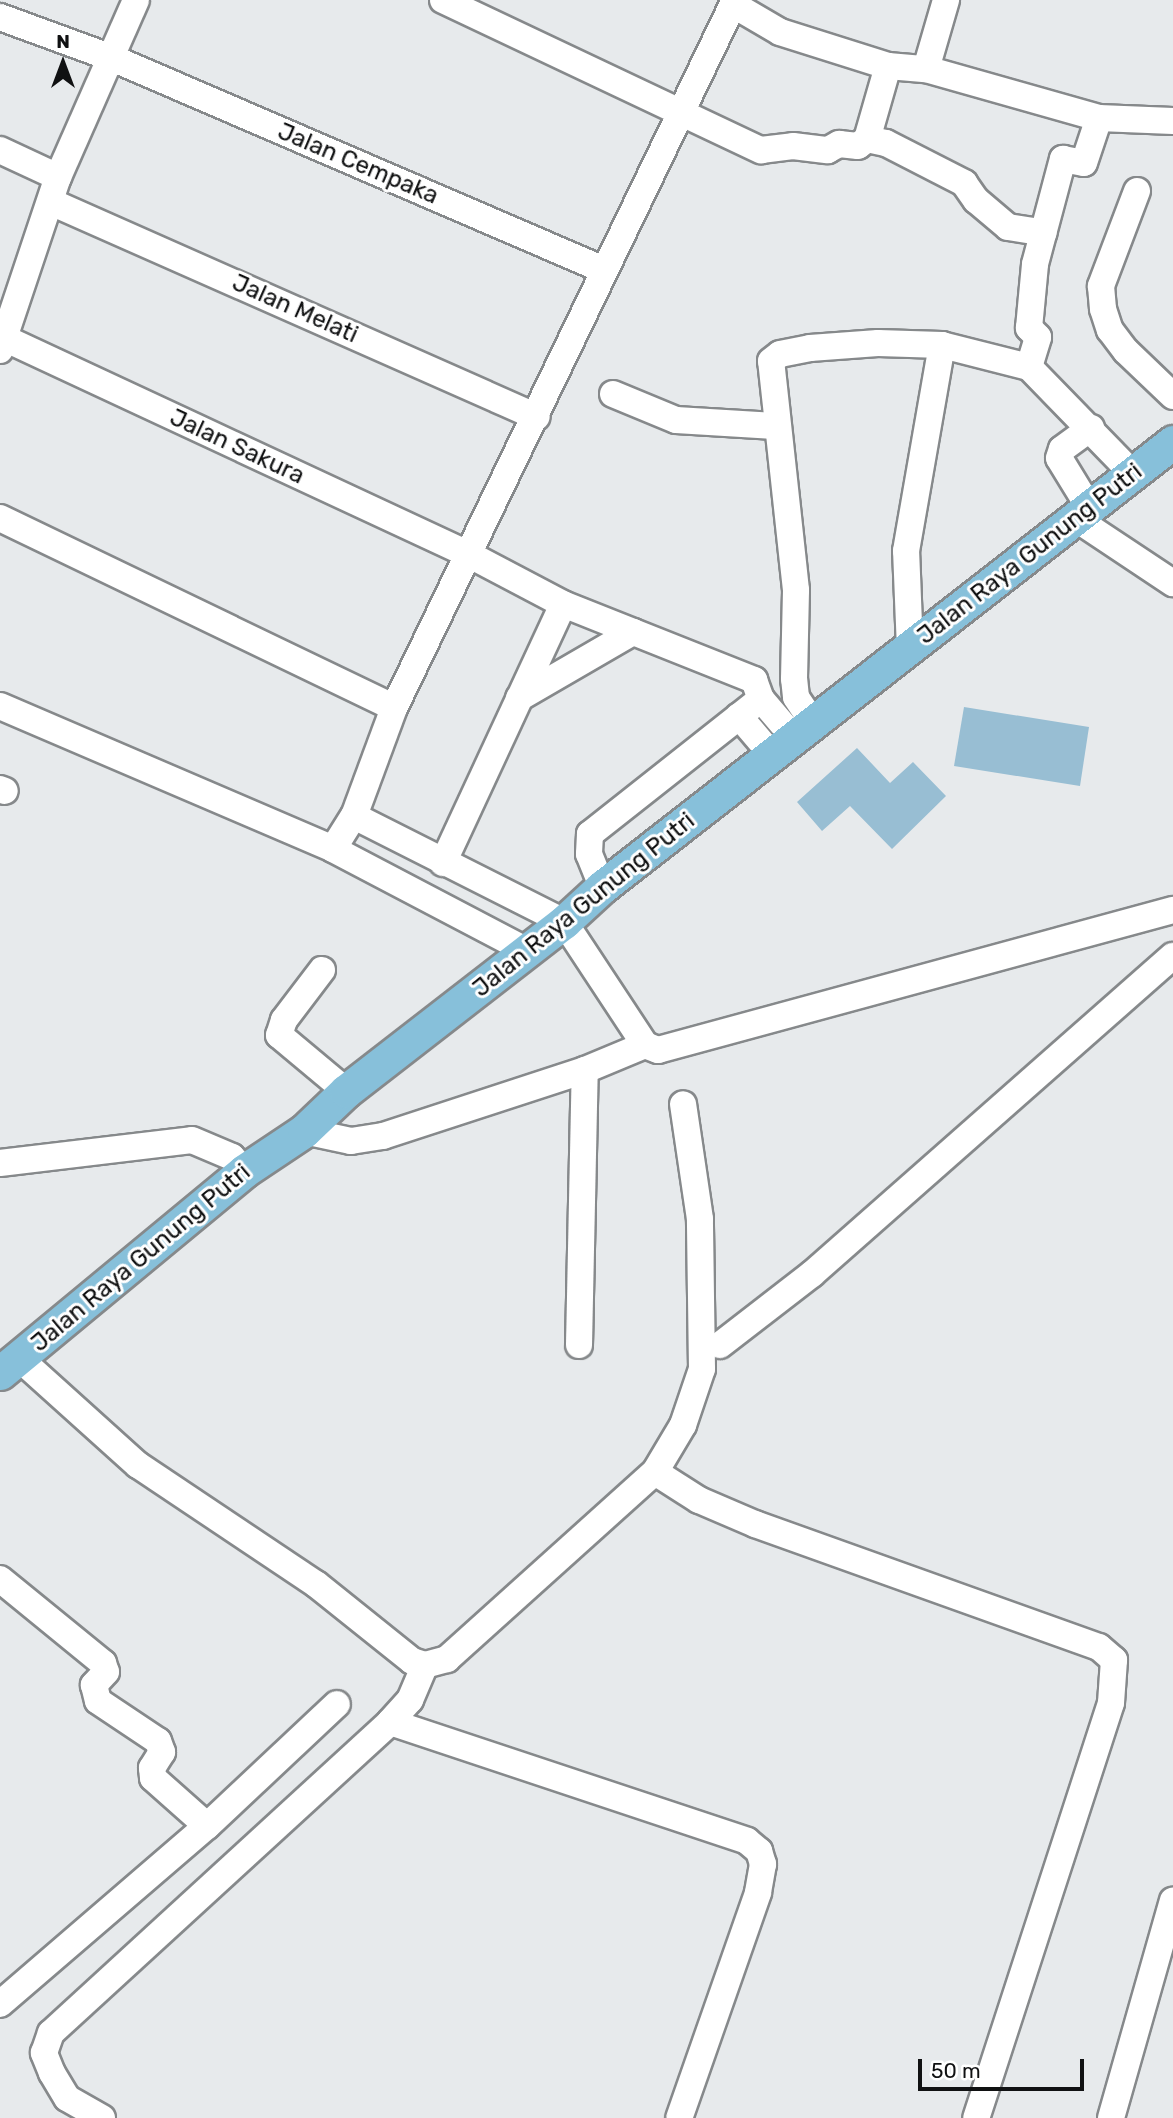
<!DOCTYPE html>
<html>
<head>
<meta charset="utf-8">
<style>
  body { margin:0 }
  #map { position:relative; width:1173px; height:2118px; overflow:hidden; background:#e7eaec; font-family:Rubik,sans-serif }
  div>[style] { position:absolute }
  .building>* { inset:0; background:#98bed3 }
  .roads { filter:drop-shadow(2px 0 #86898b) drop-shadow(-2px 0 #86898b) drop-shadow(0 2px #86898b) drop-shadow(0 -2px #86898b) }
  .minor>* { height:26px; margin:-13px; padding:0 13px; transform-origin:13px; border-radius:13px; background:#fff }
  .major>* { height:33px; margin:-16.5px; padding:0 16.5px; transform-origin:16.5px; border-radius:16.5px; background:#87c0da }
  span { translate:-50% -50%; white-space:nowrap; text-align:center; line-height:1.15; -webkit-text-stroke:6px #fff; paint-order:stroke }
  .street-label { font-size:24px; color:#101112 }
  .north { position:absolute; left:28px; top:28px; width:70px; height:70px; -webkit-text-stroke:5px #fff; paint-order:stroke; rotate:0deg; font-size:19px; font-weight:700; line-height:28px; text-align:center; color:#101112 }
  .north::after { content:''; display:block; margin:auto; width:24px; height:32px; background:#101112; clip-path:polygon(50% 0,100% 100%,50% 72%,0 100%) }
  .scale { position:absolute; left:918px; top:2059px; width:166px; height:32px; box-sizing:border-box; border:4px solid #101112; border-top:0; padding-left:9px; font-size:21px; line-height:24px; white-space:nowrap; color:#101112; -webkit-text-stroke:5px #fff; paint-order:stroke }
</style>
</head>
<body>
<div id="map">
  <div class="building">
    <i style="clip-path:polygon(964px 707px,1089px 727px,1080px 786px,954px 766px)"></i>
    <i style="clip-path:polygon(857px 748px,890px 783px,913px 762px,946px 796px,892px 849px,850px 806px,822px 831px,797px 802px)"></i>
  </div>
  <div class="roads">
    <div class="minor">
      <i style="left:443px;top:0;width:352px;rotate:25.3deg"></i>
      <i style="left:761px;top:150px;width:32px;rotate:-7deg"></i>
      <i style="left:793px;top:146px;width:35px;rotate:7deg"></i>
      <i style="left:828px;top:150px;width:13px;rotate:-29deg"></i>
      <i style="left:839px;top:144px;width:19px;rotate:6deg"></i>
      <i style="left:858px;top:146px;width:11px;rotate:-38deg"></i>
      <i style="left:734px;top:5px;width:53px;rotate:30.4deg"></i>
      <i style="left:780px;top:32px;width:113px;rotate:17.5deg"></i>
      <i style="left:888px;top:66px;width:38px;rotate:5deg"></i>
      <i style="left:0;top:17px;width:119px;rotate:20.1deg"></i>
      <i style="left:112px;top:58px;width:536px;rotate:23.31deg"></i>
      <i style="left:888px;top:66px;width:76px;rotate:106deg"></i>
      <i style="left:867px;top:139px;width:19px;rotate:12deg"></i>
      <i style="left:886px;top:143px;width:88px;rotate:27.1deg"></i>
      <i style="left:964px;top:183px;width:21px;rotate:55deg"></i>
      <i style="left:976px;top:200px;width:42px;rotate:40.2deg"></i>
      <i style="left:1008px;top:227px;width:36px;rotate:9deg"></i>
      <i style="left:1099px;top:118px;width:74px;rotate:2.3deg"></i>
      <i style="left:0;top:150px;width:64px;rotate:25deg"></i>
      <i style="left:1137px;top:191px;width:102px;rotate:110.8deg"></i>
      <i style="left:1101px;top:286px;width:23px;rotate:85deg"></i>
      <i style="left:1103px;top:309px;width:22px;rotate:72deg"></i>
      <i style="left:1110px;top:330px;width:26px;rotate:53deg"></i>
      <i style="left:1126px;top:351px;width:65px;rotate:43.8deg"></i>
      <i style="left:51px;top:202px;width:531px;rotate:23.86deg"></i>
      <i style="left:4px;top:338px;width:514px;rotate:24.97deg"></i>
      <i style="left:470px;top:555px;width:105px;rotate:27.8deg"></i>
      <i style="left:563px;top:604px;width:206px;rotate:21.7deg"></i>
      <i style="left:754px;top:680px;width:20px;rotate:70deg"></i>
      <i style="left:761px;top:699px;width:218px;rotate:141.7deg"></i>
      <i style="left:590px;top:834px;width:20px;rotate:93deg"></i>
      <i style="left:589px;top:854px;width:35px;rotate:68deg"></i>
      <i style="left:0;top:350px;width:182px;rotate:-71.5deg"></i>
      <i style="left:58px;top:177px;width:193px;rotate:-66.2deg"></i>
      <i style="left:1029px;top:367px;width:148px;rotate:45.8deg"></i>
      <i style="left:613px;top:394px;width:68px;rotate:22.4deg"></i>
      <i style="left:676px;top:420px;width:99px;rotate:3.5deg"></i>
      <i style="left:1089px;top:507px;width:57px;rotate:-121.5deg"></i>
      <i style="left:1059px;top:458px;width:9px;rotate:-72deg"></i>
      <i style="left:1062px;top:449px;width:36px;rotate:-36deg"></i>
      <i style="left:0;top:518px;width:437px;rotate:25.7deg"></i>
      <i style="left:1075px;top:518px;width:118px;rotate:33.6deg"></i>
      <i style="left:910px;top:649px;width:98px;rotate:-92.3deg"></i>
      <i style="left:906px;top:551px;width:209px;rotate:-80.1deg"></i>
      <i style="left:519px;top:698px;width:132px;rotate:-30.1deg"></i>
      <i style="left:761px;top:699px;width:52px;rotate:49.6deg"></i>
      <i style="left:0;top:706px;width:362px;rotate:23.2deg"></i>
      <i style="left:333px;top:849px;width:219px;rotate:27.7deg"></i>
      <i style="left:739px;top:716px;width:52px;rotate:49.6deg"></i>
      <i style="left:814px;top:724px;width:32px;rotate:-124deg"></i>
      <i style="left:796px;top:697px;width:18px;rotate:-96deg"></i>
      <i style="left:794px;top:679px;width:89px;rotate:-88.7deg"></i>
      <i style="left:796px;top:590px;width:230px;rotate:-96.2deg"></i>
      <i style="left:771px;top:361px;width:11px;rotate:-38deg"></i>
      <i style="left:780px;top:354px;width:31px;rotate:-11deg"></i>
      <i style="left:810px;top:348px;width:68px;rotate:-4.2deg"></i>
      <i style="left:878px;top:343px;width:64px;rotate:1.8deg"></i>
      <i style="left:942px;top:345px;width:90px;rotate:14.2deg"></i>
      <i style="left:1029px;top:367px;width:31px;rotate:-73deg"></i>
      <i style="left:1038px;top:337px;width:13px;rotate:-135deg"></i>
      <i style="left:1029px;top:328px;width:64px;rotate:-84.6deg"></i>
      <i style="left:1035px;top:264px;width:109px;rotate:-75.1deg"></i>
      <i style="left:1063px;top:159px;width:21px;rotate:11deg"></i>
      <i style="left:1084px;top:163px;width:47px;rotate:-71.6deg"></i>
      <i style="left:1099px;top:118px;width:180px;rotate:-164.2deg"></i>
      <i style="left:926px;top:69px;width:72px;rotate:-73.8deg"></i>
      <i style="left:0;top:789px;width:5px;rotate:22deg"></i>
      <i style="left:354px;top:816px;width:235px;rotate:26.8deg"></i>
      <i style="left:564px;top:922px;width:147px;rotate:56.6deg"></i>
      <i style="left:645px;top:1045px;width:14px;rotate:21deg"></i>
      <i style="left:658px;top:1050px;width:534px;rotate:-15.21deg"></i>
      <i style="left:333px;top:849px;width:39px;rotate:-58deg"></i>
      <i style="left:354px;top:816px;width:115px;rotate:-69.7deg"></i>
      <i style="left:394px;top:708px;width:786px;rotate:-64.28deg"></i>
      <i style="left:443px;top:863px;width:285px;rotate:-65.1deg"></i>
      <i style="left:322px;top:970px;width:63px;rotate:127.2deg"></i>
      <i style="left:284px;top:1020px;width:16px;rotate:108deg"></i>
      <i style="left:279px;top:1035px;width:87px;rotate:39.9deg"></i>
      <i style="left:304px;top:1131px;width:48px;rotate:12deg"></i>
      <i style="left:351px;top:1141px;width:32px;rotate:-9deg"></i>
      <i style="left:383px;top:1136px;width:213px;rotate:-18.1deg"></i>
      <i style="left:585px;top:1070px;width:65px;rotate:-22.6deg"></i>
      <i style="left:0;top:1163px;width:193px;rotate:-6.8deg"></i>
      <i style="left:192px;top:1140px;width:43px;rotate:23deg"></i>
      <i style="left:232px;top:1157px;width:18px;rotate:49deg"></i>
      <i style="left:579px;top:1345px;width:275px;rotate:-88.8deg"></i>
      <i style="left:720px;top:1345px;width:116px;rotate:-37.7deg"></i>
      <i style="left:812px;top:1274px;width:481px;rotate:-41.4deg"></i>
      <i style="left:19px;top:1358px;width:160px;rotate:42deg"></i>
      <i style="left:138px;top:1465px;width:214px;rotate:33.8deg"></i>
      <i style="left:316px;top:1584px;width:123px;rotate:38.7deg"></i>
      <i style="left:412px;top:1661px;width:14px;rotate:17deg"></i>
      <i style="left:425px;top:1665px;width:23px;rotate:-15deg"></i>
      <i style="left:447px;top:1659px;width:280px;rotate:-42deg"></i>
      <i style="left:655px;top:1472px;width:55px;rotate:-59.2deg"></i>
      <i style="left:683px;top:1425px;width:59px;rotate:-71.3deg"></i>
      <i style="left:702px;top:1369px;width:150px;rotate:-90.8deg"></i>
      <i style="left:700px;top:1219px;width:116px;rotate:-98.4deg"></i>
      <i style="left:655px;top:1472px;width:52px;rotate:32.5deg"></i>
      <i style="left:699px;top:1500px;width:61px;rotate:23.2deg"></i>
      <i style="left:755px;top:1524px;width:365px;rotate:19.7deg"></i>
      <i style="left:1099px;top:1647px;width:20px;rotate:41deg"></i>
      <i style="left:1114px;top:1660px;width:43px;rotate:94deg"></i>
      <i style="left:1111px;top:1703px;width:436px;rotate:108deg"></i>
      <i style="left:0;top:1579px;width:133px;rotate:39.2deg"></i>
      <i style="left:103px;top:1663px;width:9px;rotate:72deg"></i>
      <i style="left:106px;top:1672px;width:18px;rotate:133deg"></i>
      <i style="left:94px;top:1685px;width:16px;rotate:76deg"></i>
      <i style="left:98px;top:1701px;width:72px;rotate:33.7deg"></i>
      <i style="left:158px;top:1741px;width:12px;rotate:70deg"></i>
      <i style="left:162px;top:1752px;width:19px;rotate:122deg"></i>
      <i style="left:152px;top:1768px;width:10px;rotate:84deg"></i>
      <i style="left:153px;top:1778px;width:72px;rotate:41.6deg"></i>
      <i style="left:390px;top:1722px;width:376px;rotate:18.4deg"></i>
      <i style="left:747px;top:1841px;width:16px;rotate:40deg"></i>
      <i style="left:759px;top:1851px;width:14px;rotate:73deg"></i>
      <i style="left:763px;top:1864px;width:29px;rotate:100deg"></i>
      <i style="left:758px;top:1893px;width:238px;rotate:109.3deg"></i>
      <i style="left:0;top:2004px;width:273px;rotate:-40.7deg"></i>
      <i style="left:207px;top:1826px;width:178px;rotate:-43.2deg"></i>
      <i style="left:102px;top:2118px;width:40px;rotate:-150.3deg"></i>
      <i style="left:67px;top:2098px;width:29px;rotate:-121deg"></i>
      <i style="left:52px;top:2073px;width:22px;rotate:-112deg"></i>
      <i style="left:44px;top:2053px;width:21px;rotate:-71deg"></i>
      <i style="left:51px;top:2033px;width:460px;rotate:-42.5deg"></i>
      <i style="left:390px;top:1722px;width:30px;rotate:-48deg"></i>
      <i style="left:410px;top:1700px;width:38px;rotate:-67deg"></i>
      <i style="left:1111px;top:2118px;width:226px;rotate:-74.1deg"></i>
    </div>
    <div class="major">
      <i style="left:0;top:1373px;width:317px;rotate:-39.6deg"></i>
      <i style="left:244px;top:1171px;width:72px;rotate:-33.7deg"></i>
      <i style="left:304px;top:1131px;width:58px;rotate:-43.6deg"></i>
      <i style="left:346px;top:1091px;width:276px;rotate:-37.8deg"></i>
      <i style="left:564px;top:922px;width:52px;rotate:-42.6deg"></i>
      <i style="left:602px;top:887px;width:724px;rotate:-37.93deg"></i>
    </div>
  </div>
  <div class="street-label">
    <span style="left:358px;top:164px;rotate:23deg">Jalan Cempaka</span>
    <span style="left:295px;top:309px;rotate:24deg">Jalan Melati</span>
    <span style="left:237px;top:447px;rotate:25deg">Jalan Sakura</span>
    <span style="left:1030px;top:554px;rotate:-38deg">Jalan Raya Gunung Putri</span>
    <span style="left:584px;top:905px;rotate:-39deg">Jalan Raya Gunung Putri</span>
    <span style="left:141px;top:1258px;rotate:-40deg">Jalan Raya Gunung Putri</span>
  </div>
  <div class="north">N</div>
  <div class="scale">50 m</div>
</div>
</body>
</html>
